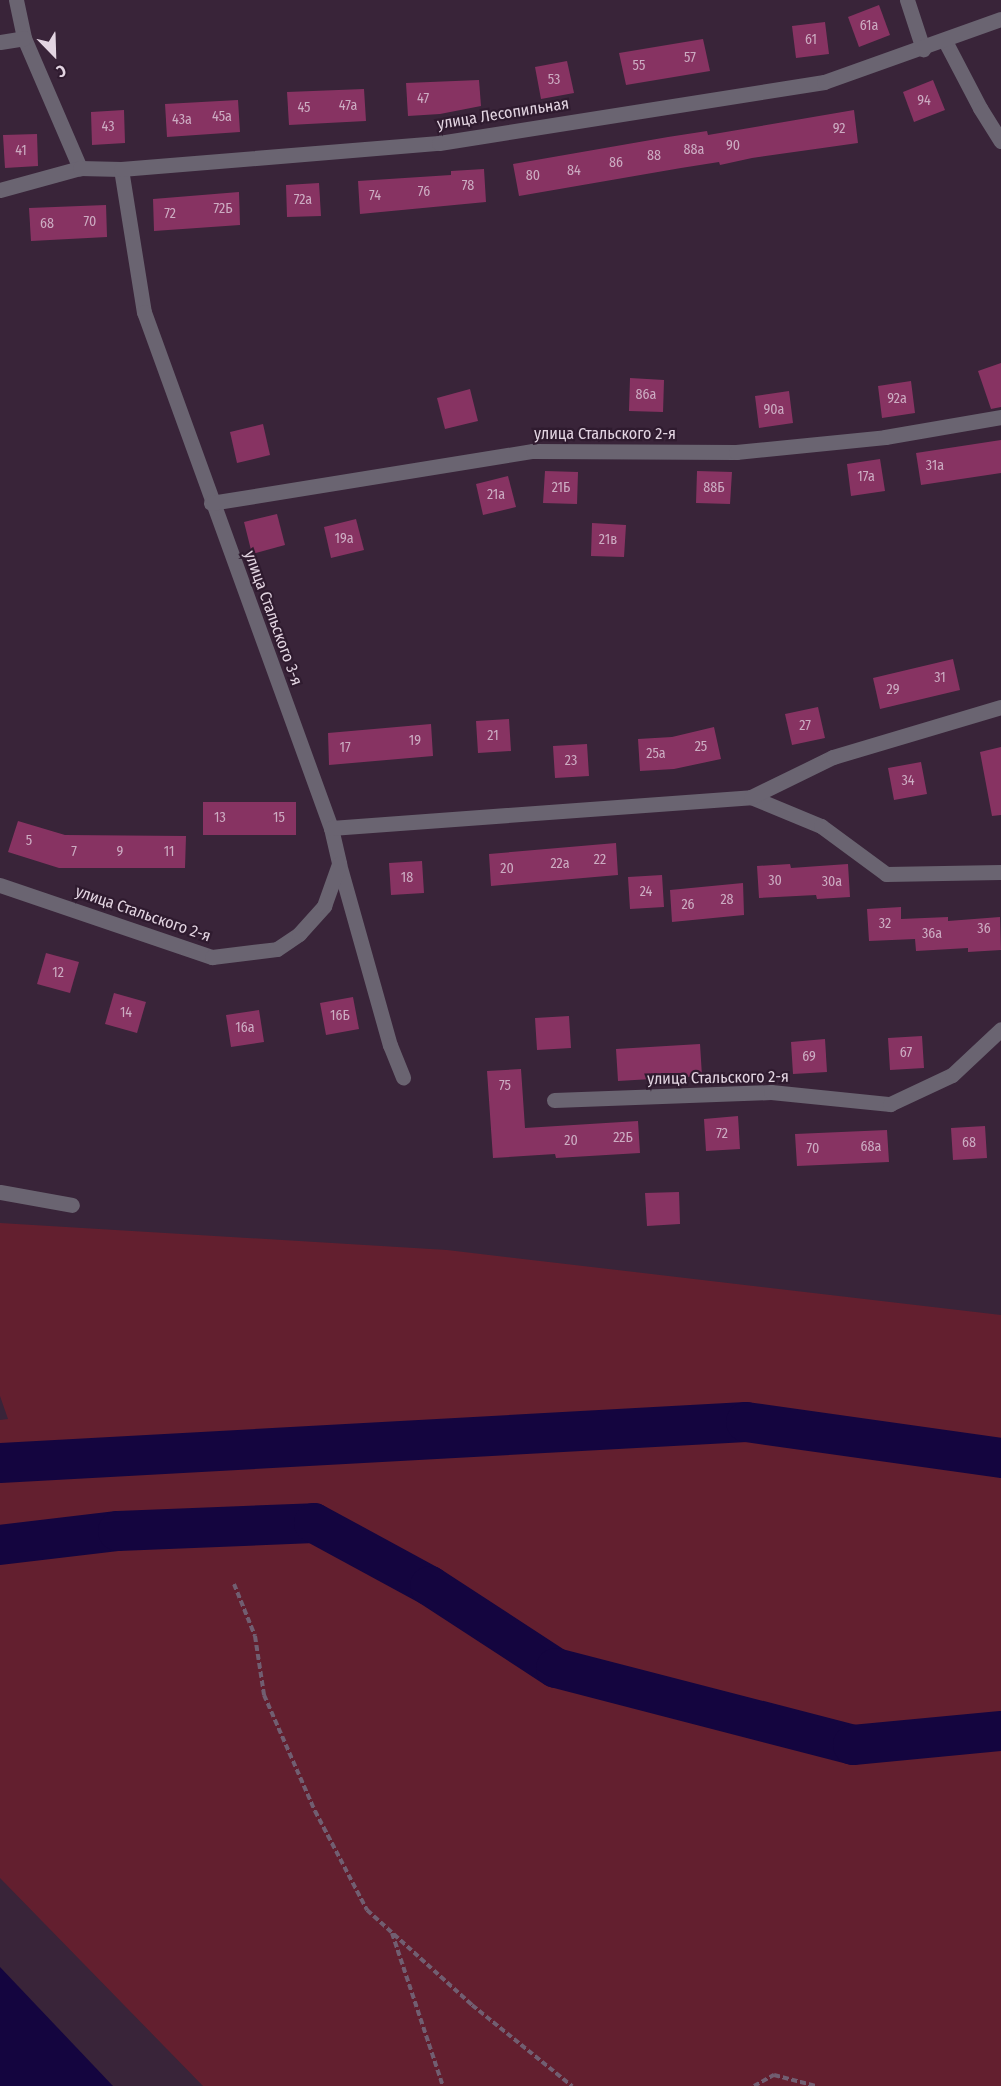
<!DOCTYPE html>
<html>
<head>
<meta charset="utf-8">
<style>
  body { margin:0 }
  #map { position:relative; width:1001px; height:2086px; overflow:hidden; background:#392439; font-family:"Fira Sans Condensed",sans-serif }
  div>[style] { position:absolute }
  .green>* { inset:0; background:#631f2f }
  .water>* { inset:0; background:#14053f }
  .river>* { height:40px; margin:-20px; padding:0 20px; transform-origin:20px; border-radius:20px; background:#14053f }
  .building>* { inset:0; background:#873362 }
  .path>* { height:4px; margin-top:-2px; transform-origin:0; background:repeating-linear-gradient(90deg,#715e71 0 6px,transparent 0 9px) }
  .minor>* { height:15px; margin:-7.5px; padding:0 7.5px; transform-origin:7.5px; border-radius:7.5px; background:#6a6471 }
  span { translate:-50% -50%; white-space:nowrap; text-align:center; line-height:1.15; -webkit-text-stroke:4.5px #2f1b2f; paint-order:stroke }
  .number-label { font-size:14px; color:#ccacc2 }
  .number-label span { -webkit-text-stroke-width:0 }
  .street-label { font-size:16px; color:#e3d5e2 }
  .north { position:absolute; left:24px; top:24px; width:60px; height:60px; -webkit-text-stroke:4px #2f1b2f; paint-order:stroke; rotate:157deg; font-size:16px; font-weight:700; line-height:24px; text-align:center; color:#e3d5e2 }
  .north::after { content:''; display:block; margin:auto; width:21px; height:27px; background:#e3d5e2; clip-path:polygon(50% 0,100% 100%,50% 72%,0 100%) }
</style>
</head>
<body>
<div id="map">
  <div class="green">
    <i style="clip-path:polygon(0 1223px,447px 1250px,1001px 1315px,1001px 2086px,203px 2086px,0 1878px,0 1420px,8px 1419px,0 1396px)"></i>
  </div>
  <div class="water">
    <i style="clip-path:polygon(0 1967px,113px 2086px,0 2086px)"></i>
  </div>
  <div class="river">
    <i style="left:0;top:1463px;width:747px;rotate:-3.15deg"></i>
    <i style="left:746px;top:1422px;width:258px;rotate:8deg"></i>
    <i style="left:0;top:1545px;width:119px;rotate:-6.8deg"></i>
    <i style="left:118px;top:1531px;width:196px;rotate:-2.3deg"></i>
    <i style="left:314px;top:1523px;width:132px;rotate:28.5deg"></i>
    <i style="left:430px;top:1586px;width:150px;rotate:33.1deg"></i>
    <i style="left:556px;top:1668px;width:307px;rotate:14.5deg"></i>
    <i style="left:853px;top:1745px;width:149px;rotate:-5.4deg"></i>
  </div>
  <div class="building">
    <i style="clip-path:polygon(879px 5px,890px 35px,859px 47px,848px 17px)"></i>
    <i style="clip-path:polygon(825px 22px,829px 54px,796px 58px,792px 26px)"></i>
    <i style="clip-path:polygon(703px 39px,710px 71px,626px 85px,619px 53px)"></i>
    <i style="clip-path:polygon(567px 61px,574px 93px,541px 99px,535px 67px)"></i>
    <i style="clip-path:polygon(479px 80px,481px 106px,440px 114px,408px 116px,406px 83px)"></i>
    <i style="clip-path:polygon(933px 80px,945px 110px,914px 122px,903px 92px)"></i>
    <i style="clip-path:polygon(364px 89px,366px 121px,289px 125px,287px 92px)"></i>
    <i style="clip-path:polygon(238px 100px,240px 132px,167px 137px,165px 104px)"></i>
    <i style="clip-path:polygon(124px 110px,125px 143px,92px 145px,91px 112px)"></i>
    <i style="clip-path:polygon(854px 110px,858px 143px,752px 158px,720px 165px,719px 162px,681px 168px,519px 196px,513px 164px,668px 137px,707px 131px,708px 135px)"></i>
    <i style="clip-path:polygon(37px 134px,38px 166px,5px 168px,3px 135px)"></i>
    <i style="clip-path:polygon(484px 169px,486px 202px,360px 214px,358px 181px,451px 175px,451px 171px)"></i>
    <i style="clip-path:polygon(319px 183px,321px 216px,287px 217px,286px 185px)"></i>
    <i style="clip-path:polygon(239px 192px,240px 225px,154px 231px,153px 199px)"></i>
    <i style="clip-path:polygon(106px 205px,107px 237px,31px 241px,29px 208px)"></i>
    <i style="clip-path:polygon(1001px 363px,1001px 407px,991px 409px,978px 371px)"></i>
    <i style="clip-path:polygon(630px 378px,664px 380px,663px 412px,629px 411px)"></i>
    <i style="clip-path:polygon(911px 381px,915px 413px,882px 418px,878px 386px)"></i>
    <i style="clip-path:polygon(470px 389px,478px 421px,445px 429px,437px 398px)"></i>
    <i style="clip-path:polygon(789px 391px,793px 423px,759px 428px,755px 396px)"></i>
    <i style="clip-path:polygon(263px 424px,270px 455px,237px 463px,230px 432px)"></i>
    <i style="clip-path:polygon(1001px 440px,1001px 473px,921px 485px,916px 453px)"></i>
    <i style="clip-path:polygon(880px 459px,885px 491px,851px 496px,847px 464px)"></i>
    <i style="clip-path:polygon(545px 471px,578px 472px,577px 504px,543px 503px)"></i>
    <i style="clip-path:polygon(697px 471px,732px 472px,730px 504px,696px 503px)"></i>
    <i style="clip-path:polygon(508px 476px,516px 507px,483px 515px,476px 484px)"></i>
    <i style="clip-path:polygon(277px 514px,285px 545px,252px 554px,244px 522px)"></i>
    <i style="clip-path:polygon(356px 519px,364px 550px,331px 558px,324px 527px)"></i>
    <i style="clip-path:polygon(592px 523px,626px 525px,624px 557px,591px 556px)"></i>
    <i style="clip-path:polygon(953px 659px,960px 690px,880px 709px,873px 678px)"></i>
    <i style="clip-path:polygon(818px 707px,825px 738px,792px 745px,785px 714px)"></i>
    <i style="clip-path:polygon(509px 719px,511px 751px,478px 753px,476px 721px)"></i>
    <i style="clip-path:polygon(431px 724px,433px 756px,329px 765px,328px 733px)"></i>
    <i style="clip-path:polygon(714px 727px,721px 759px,674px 769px,640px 771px,638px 739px,672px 737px)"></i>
    <i style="clip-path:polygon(587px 744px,589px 776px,555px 778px,553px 746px)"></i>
    <i style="clip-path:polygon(1001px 747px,1001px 815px,992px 816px,980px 752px)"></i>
    <i style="clip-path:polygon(921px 762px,927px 794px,894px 800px,888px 768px)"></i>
    <i style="clip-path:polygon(203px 802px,296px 802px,296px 835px,203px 835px)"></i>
    <i style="clip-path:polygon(18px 821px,65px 835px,186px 836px,185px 868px,59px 868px,8px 852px)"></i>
    <i style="clip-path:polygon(616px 843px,618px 875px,491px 886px,489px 854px)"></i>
    <i style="clip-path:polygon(422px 861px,424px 893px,391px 895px,389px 863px)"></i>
    <i style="clip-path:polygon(790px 864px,791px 868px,848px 864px,850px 897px,817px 899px,816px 895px,759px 898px,757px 866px)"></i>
    <i style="clip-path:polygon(662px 875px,664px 907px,630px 909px,628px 877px)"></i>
    <i style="clip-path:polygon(743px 883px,744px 915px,672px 922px,670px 890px)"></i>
    <i style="clip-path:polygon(901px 907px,901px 919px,948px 917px,948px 921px,1000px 917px,1001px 950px,968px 952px,968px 948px,916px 951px,915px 939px,869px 941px,867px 909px)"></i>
    <i style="clip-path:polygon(46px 953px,79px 962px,70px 993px,37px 984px)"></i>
    <i style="clip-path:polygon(114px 993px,146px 1002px,137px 1033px,105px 1024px)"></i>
    <i style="clip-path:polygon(353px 997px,359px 1029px,326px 1035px,320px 1003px)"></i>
    <i style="clip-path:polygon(259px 1010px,264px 1042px,231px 1047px,226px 1015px)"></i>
    <i style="clip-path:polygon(569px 1016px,571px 1048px,537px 1050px,535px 1018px)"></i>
    <i style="clip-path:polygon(922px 1036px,924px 1068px,890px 1070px,888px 1038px)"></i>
    <i style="clip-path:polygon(825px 1039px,827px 1072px,793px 1074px,791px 1042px)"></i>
    <i style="clip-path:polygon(700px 1044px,702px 1076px,618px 1081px,616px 1049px)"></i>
    <i style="clip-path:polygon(521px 1069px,525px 1128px,638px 1121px,640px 1153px,556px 1158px,555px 1154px,493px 1158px,487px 1071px)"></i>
    <i style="clip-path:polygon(738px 1116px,740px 1149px,706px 1151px,704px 1119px)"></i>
    <i style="clip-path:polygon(985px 1126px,987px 1158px,953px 1160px,951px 1128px)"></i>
    <i style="clip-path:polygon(887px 1130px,889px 1162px,797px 1166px,795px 1134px)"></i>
    <i style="clip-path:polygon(679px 1192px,680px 1224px,647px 1226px,645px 1193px)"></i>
  </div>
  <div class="path">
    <i style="left:234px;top:1584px;width:56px;rotate:68deg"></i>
    <i style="left:255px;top:1636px;width:60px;rotate:81.3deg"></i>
    <i style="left:264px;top:1695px;width:127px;rotate:66.3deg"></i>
    <i style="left:315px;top:1811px;width:112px;rotate:62.3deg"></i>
    <i style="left:367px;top:1910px;width:142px;rotate:42.1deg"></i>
    <i style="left:472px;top:2005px;width:129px;rotate:39deg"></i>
    <i style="left:392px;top:1933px;width:161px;rotate:71.6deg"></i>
    <i style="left:754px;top:2086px;width:23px;rotate:-29deg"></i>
    <i style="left:774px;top:2075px;width:43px;rotate:14.7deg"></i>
  </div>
  <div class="minor">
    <i style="left:16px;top:0;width:39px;rotate:78deg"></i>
    <i style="left:24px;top:38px;width:142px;rotate:66.7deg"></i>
    <i style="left:907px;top:0;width:52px;rotate:71.9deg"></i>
    <i style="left:945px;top:41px;width:76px;rotate:62.4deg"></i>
    <i style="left:980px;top:108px;width:39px;rotate:58deg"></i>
    <i style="left:0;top:42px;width:24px;rotate:-9deg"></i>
    <i style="left:121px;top:169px;width:145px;rotate:80.9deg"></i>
    <i style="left:144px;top:312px;width:549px;rotate:70.08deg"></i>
    <i style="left:331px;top:828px;width:37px;rotate:77deg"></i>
    <i style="left:339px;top:864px;width:188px;rotate:74.3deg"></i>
    <i style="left:390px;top:1045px;width:35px;rotate:68deg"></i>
    <i style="left:0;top:190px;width:83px;rotate:-15.4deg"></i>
    <i style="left:80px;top:168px;width:41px;rotate:1.4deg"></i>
    <i style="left:121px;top:169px;width:319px;rotate:-4.7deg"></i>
    <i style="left:439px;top:143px;width:390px;rotate:-9deg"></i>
    <i style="left:824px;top:82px;width:188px;rotate:-19.6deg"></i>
    <i style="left:211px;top:503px;width:326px;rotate:-9.2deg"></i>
    <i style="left:533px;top:451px;width:203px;rotate:0.3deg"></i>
    <i style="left:736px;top:452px;width:150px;rotate:-5.7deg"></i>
    <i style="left:885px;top:437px;width:118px;rotate:-9.8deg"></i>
    <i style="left:751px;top:797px;width:76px;rotate:22.5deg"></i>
    <i style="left:821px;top:826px;width:81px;rotate:36.4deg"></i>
    <i style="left:886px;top:874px;width:115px;rotate:-1deg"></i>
    <i style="left:331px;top:828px;width:421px;rotate:-4.2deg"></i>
    <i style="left:751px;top:797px;width:91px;rotate:-26deg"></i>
    <i style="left:833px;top:757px;width:175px;rotate:-16.6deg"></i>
    <i style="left:0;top:885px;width:224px;rotate:18.8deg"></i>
    <i style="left:212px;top:957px;width:65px;rotate:-7deg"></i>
    <i style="left:277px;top:949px;width:27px;rotate:-34deg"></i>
    <i style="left:299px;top:934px;width:38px;rotate:-48deg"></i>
    <i style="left:324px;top:906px;width:45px;rotate:-70.3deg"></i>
    <i style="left:554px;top:1100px;width:217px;rotate:-2.1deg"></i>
    <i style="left:771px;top:1092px;width:120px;rotate:5.8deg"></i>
    <i style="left:890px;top:1104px;width:68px;rotate:-25.1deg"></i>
    <i style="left:952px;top:1075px;width:67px;rotate:-43.2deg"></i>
    <i style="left:0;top:1192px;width:73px;rotate:10.2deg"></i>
  </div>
  <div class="number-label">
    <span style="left:869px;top:26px">61а</span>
    <span style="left:811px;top:40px">61</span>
    <span style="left:690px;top:58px">57</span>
    <span style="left:639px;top:66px">55</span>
    <span style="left:554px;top:80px">53</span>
    <span style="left:423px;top:99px">47</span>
    <span style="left:924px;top:101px">94</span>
    <span style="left:348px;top:106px">47а</span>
    <span style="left:304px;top:108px">45</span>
    <span style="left:222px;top:117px">45а</span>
    <span style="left:182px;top:120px">43а</span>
    <span style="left:108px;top:127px">43</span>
    <span style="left:839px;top:129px">92</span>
    <span style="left:733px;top:146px">90</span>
    <span style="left:694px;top:150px">88а</span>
    <span style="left:21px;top:151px">41</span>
    <span style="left:654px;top:156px">88</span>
    <span style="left:616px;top:163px">86</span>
    <span style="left:574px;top:171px">84</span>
    <span style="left:533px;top:176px">80</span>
    <span style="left:468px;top:186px">78</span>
    <span style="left:424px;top:192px">76</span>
    <span style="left:375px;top:196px">74</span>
    <span style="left:303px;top:200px">72а</span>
    <span style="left:223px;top:209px">72Б</span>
    <span style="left:170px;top:214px">72</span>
    <span style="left:90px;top:222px">70</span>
    <span style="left:47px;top:224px">68</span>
    <span style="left:646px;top:395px">86а</span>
    <span style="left:897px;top:399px">92а</span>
    <span style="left:774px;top:410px">90а</span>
    <span style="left:935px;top:466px">31а</span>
    <span style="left:866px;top:477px">17а</span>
    <span style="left:561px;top:488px">21Б</span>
    <span style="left:714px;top:488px">88Б</span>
    <span style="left:496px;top:495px">21а</span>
    <span style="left:344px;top:539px">19а</span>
    <span style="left:608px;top:540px">21в</span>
    <span style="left:940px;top:678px">31</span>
    <span style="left:893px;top:690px">29</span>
    <span style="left:805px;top:726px">27</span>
    <span style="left:493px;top:736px">21</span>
    <span style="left:415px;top:741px">19</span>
    <span style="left:701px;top:747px">25</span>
    <span style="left:345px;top:748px">17</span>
    <span style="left:656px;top:754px">25а</span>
    <span style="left:571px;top:761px">23</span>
    <span style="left:908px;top:781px">34</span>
    <span style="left:220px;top:818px">13</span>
    <span style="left:279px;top:818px">15</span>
    <span style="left:29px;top:841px">5</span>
    <span style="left:74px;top:852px">7</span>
    <span style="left:120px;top:852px">9</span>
    <span style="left:169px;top:852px">11</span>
    <span style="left:600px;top:860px">22</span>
    <span style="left:560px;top:864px">22а</span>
    <span style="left:507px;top:869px">20</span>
    <span style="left:407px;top:878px">18</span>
    <span style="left:775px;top:881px">30</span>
    <span style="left:832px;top:882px">30а</span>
    <span style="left:646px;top:892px">24</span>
    <span style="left:727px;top:900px">28</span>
    <span style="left:688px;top:905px">26</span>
    <span style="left:885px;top:924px">32</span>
    <span style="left:984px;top:929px">36</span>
    <span style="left:932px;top:934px">36а</span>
    <span style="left:58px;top:973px">12</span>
    <span style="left:126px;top:1013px">14</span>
    <span style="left:340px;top:1016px">16Б</span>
    <span style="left:245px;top:1028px">16а</span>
    <span style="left:906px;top:1053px">67</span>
    <span style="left:809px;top:1057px">69</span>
    <span style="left:505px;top:1086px">75</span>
    <span style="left:722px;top:1134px">72</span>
    <span style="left:623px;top:1138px">22Б</span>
    <span style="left:571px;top:1141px">20</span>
    <span style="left:969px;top:1143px">68</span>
    <span style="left:871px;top:1147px">68а</span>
    <span style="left:813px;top:1149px">70</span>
  </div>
  <div class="street-label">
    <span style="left:503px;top:114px;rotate:-9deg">улица Лесопильная</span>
    <span style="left:605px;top:434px">улица Стальского 2-я</span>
    <span style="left:273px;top:618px;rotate:70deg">улица Стальского 3-я</span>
    <span style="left:143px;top:914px;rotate:19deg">улица Стальского 2-я</span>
    <span style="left:718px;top:1078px;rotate:-1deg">улица Стальского 2-я</span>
  </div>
  <div class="north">С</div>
</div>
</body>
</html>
